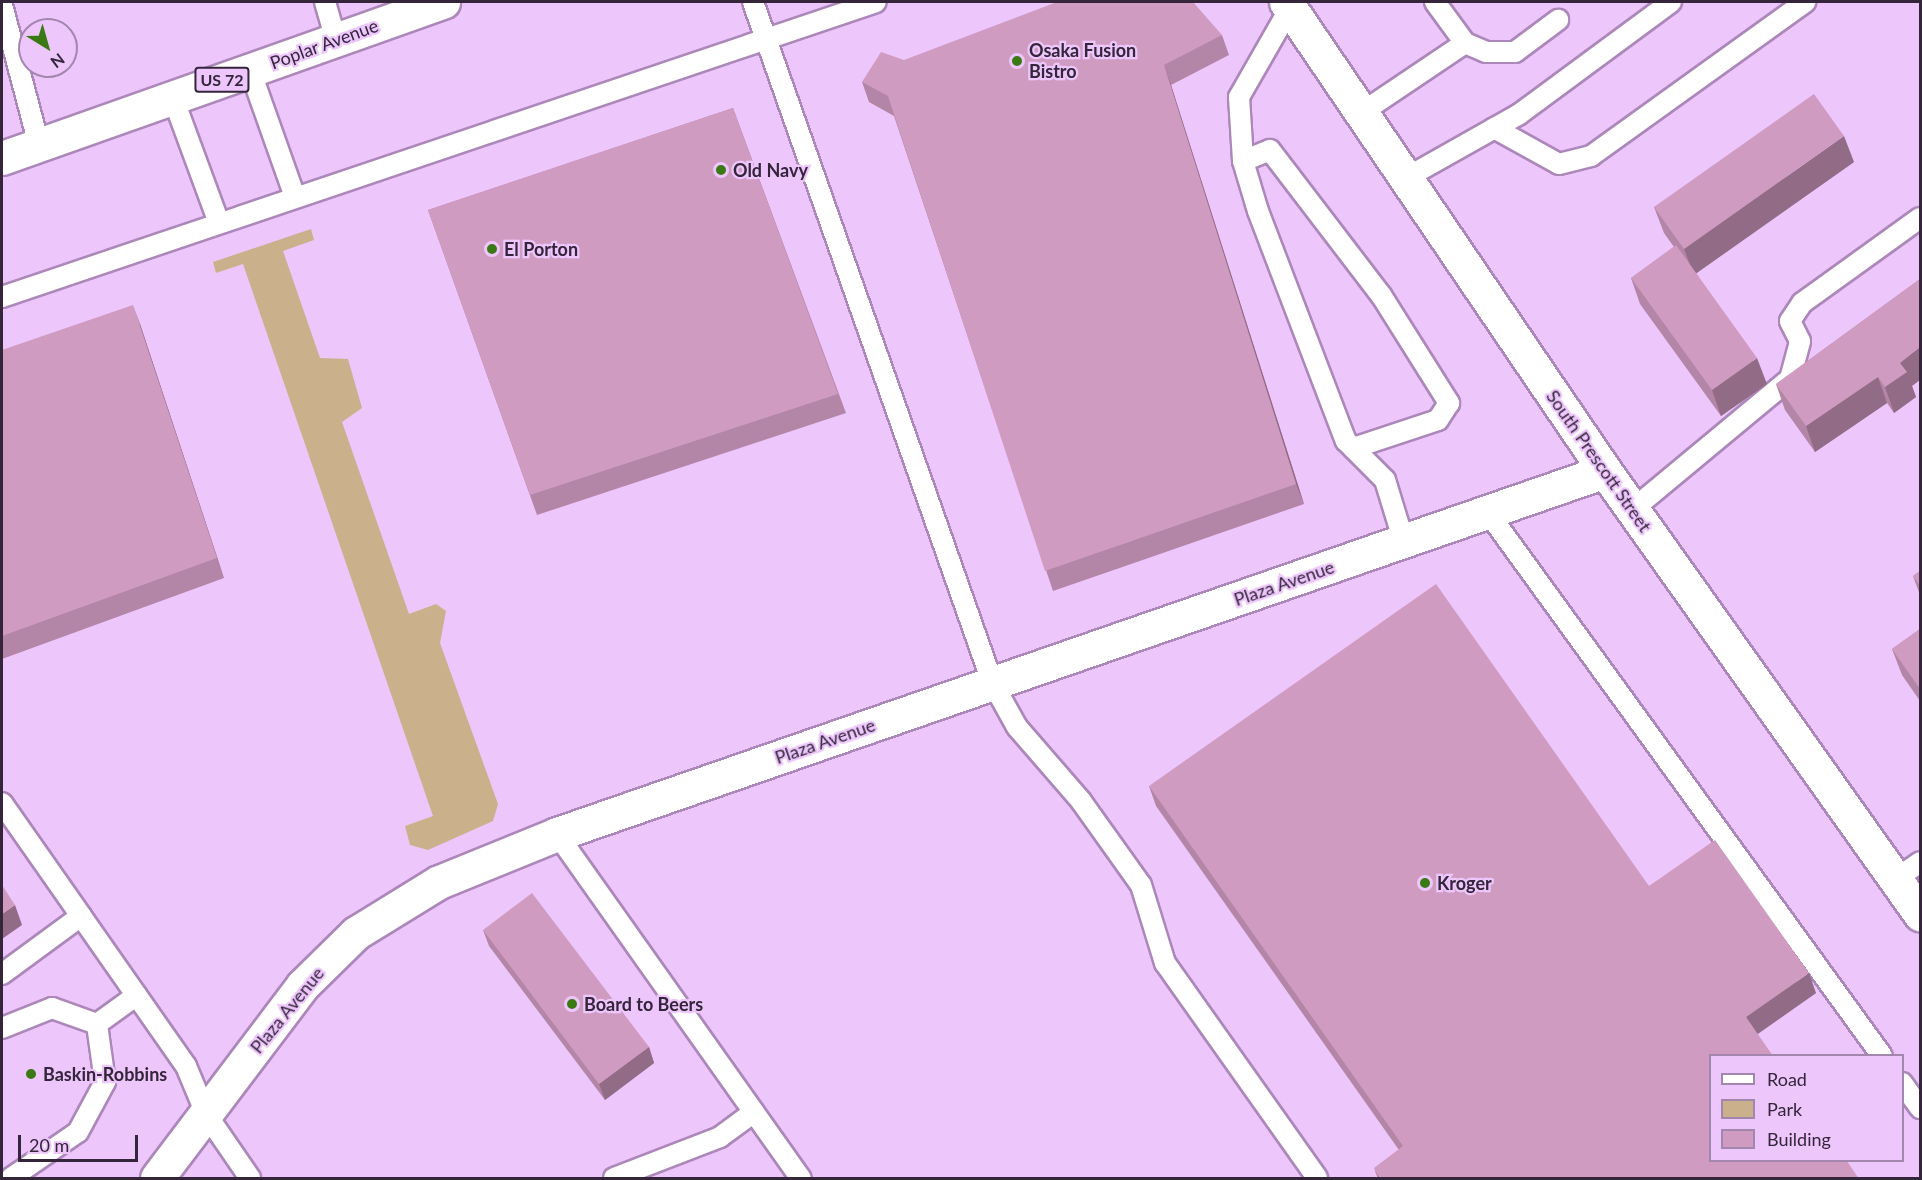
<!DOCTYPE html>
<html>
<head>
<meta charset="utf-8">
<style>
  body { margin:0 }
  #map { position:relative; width:1922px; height:1180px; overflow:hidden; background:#edc6fc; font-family:Lato,sans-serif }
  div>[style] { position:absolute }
  .green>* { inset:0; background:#cab08b }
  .roads { filter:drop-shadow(2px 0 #ac87b9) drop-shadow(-2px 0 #ac87b9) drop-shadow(0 2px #ac87b9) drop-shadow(0 -2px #ac87b9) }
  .service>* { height:20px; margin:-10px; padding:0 10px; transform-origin:10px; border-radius:10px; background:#fff }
  .minor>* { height:33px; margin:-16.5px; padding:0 16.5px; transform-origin:16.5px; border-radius:16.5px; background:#fff }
  .primary>* { height:33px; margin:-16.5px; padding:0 16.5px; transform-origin:16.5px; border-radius:16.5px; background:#fff }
  .wall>* { inset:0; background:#b385a6 }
  .shaded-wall>* { inset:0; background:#926c87 }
  .building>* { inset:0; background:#d09bc1 }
  .dots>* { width:16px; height:16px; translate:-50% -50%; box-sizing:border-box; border:3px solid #edc6fc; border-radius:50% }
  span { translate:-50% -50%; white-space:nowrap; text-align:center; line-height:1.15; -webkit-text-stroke:4.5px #edc6fc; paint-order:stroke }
  .shield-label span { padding:2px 4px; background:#edc6fc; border:2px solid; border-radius:4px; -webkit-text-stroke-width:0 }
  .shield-label { font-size:16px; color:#34253a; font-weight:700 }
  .street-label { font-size:18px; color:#34253a }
  .poi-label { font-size:18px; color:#34253a; font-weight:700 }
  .left { translate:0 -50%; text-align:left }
  .frame { position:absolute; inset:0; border:3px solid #34253a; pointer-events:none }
  .legend { position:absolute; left:1709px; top:1054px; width:195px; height:108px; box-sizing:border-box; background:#edc6fc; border:2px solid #a386ae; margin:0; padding:8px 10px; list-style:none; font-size:18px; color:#34253a }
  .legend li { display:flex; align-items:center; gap:12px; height:30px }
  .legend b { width:30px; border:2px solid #a386ae }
  .north { position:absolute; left:18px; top:18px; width:60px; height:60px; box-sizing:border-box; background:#edc6fc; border:2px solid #a386ae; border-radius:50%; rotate:143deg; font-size:16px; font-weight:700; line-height:24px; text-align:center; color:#34253a }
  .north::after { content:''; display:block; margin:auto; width:21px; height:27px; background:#3a7914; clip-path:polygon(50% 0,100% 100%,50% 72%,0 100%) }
  .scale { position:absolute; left:18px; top:1135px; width:120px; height:27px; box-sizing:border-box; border:3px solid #34253a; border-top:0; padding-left:8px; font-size:18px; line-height:21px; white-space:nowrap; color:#34253a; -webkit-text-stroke:4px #edc6fc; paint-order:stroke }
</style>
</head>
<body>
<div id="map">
  <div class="green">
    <i style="clip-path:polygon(311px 229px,314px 240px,283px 251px,320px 358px,348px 359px,362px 408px,342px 422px,409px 614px,436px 604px,446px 611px,440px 643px,498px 804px,493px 821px,428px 850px,410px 845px,405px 826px,433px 816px,243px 264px,216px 273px,213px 262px)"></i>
  </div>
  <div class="roads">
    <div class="service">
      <i style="left:325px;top:2px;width:40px;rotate:74deg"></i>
      <i style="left:753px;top:2px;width:721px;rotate:70.63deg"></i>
      <i style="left:992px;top:682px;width:51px;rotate:60.9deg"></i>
      <i style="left:1017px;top:727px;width:98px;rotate:49.1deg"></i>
      <i style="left:1081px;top:801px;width:103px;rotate:54.5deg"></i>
      <i style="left:1141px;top:885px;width:82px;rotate:72.9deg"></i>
      <i style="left:1165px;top:963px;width:263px;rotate:54.7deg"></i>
      <i style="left:2px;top:5px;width:145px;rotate:75.2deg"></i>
      <i style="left:1290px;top:8px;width:103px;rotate:119.8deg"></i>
      <i style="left:1239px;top:97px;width:64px;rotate:86.4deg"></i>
      <i style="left:1243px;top:161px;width:52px;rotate:73.3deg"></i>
      <i style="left:1258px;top:211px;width:246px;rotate:69.1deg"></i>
      <i style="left:1346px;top:441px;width:55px;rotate:45deg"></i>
      <i style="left:1385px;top:480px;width:65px;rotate:73deg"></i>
      <i style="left:1465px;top:43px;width:23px;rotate:23deg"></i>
      <i style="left:1486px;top:52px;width:29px"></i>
      <i style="left:1515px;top:52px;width:54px;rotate:-36.7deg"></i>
      <i style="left:250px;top:70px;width:135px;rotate:70.5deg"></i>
      <i style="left:173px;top:98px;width:133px;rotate:69.8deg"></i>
      <i style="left:1361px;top:113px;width:125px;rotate:-33.9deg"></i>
      <i style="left:1465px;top:43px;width:51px;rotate:-126.2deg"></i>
      <i style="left:1494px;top:128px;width:74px;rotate:29deg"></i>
      <i style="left:1559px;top:164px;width:33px;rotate:-14deg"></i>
      <i style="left:1591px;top:156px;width:264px;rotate:-35.7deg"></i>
      <i style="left:1243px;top:161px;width:29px;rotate:-22deg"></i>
      <i style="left:1270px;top:150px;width:183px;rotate:52.6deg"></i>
      <i style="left:1381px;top:295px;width:128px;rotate:57.8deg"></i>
      <i style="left:1449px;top:403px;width:20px;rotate:123deg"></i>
      <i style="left:1438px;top:420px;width:89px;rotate:161.6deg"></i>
      <i style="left:1406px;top:178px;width:129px;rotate:-29.4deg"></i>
      <i style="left:1518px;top:115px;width:190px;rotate:-36.4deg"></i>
      <i style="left:2px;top:297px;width:922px;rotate:-18.65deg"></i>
      <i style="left:1632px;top:510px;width:205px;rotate:-39.7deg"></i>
      <i style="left:1790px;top:379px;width:39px;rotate:-75deg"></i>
      <i style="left:1800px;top:341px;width:22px;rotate:-117deg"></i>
      <i style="left:1790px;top:321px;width:22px;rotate:-56deg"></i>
      <i style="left:1802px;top:303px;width:145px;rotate:-35.8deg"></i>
      <i style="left:1489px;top:514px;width:669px;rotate:54.05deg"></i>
      <i style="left:2px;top:803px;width:138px;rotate:55deg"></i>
      <i style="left:557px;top:834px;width:422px;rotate:54.7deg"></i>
      <i style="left:1896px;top:879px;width:29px;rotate:-35deg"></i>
      <i style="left:2px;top:974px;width:98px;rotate:-36.3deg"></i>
      <i style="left:81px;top:916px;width:183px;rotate:55deg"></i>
      <i style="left:186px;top:1066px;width:52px;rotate:67.4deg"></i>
      <i style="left:206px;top:1114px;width:78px;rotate:55.5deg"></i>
      <i style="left:2px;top:1028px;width:54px;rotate:-21.8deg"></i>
      <i style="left:52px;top:1008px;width:48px;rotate:19.6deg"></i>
      <i style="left:1902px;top:1083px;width:31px;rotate:54deg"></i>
      <i style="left:11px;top:1178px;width:81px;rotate:-34.5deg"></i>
      <i style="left:78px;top:1132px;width:57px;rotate:-61.6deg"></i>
      <i style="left:105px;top:1082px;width:59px;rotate:-97.9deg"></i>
      <i style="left:97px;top:1024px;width:49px;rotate:-35.9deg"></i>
      <i style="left:614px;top:1178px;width:114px;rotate:-21.1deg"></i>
      <i style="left:720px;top:1137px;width:42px;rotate:-36.3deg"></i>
    </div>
    <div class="minor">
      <i style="left:1286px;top:2px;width:567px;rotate:55.78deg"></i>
      <i style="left:1605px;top:471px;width:544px;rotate:54.58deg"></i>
      <i style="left:157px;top:1178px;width:241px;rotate:-52.9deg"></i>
      <i style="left:302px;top:986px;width:76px;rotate:-44.5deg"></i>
      <i style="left:356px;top:933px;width:97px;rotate:-31.6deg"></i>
      <i style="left:439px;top:882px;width:127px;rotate:-22.1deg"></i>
      <i style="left:557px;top:834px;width:1109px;rotate:-19.1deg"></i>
    </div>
    <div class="primary">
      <i style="left:2px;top:158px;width:468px;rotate:-19.5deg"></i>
    </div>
  </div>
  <div class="wall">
    <i style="clip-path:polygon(1222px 35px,1229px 55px,1171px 85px,1304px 504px,1053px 591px,894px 116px,869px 102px,862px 82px,904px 60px)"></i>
    <i style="clip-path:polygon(733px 108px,846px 413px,537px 515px,428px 210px)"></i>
    <i style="clip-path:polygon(1854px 162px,1696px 273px,1767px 384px,1721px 416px,1640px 304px,1631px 278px,1674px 247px,1664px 233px,1654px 207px)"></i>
    <i style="clip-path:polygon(1920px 279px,1912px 386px,1916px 397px,1894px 413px,1887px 403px,1815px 452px,1785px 410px,1776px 384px)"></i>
    <i style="clip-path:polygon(140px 324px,224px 578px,2px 659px,2px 350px)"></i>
    <i style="clip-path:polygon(1920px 571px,1920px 595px,1913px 576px)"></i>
    <i style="clip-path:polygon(1920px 629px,1920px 701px,1902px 675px,1892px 649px)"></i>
    <i style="clip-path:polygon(1149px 786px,1649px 886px,1816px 993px,1758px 1034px,1399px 1150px,1156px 806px)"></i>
    <i style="clip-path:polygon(483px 930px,649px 1047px,654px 1063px,605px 1100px,489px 946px)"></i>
    <i style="clip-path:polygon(1374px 1168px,1381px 1179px,1378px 1179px)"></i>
  </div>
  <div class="shaded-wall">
    <i style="clip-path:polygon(1164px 65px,1171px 85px,1304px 504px,1296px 484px)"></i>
    <i style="clip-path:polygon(1844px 136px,1854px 162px,1694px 275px,1684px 249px)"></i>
    <i style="clip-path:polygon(133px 305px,140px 324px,224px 578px,217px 558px)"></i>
    <i style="clip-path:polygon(1920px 347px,1920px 380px,1912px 386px,1916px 397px,1894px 413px,1885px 387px,1900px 363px)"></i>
    <i style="clip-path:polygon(1757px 358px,1767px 384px,1721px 416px,1712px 390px)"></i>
    <i style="clip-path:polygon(1878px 377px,1887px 403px,1815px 452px,1806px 426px)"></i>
    <i style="clip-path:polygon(15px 905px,22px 925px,2px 939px,2px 914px)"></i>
    <i style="clip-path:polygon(1809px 973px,1816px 993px,1753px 1037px,1746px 1017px)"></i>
    <i style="clip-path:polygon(649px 1047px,654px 1063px,605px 1100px,599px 1084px)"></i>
  </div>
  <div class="building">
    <i style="clip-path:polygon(1057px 2px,1193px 2px,1222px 35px,1164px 65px,1296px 484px,1045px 571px,888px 96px,862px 82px,881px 52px,904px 60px)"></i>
    <i style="clip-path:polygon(1814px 94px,1844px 136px,1684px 249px,1654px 207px)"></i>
    <i style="clip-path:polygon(733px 108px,838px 394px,530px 495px,428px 210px)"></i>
    <i style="clip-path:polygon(1676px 245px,1757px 358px,1712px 390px,1631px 278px)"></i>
    <i style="clip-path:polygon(1920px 279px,1920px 347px,1900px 363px,1907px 372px,1885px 387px,1878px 377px,1806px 426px,1776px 384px)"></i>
    <i style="clip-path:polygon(133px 305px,217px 558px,2px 636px,2px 350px)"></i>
    <i style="clip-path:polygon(1920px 571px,1920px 586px,1913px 576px)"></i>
    <i style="clip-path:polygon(1436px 584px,1649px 886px,1715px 840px,1809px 973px,1746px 1017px,1773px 1056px,1710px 1056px,1710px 1161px,1847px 1161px,1859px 1179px,1381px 1179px,1374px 1168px,1403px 1146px,1149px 786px)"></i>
    <i style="clip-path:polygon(1920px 629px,1920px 689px,1892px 649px)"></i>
    <i style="clip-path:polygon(2px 885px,15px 905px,2px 914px)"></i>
    <i style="clip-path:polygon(532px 893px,649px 1047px,599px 1084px,483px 930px)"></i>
  </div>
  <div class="dots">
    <i style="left:1017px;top:61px;background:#3a7914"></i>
    <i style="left:721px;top:170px;background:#3a7914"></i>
    <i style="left:492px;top:249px;background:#3a7914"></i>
    <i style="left:1425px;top:883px;background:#3a7914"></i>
    <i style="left:572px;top:1004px;background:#3a7914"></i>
    <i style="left:31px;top:1074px;background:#3a7914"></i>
  </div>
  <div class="shield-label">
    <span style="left:222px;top:80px">US 72</span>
  </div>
  <div class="street-label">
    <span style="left:324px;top:44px;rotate:-20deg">Poplar Avenue</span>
    <span style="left:1599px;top:461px;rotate:55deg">South Prescott Street</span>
    <span style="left:1284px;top:583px;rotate:-19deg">Plaza Avenue</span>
    <span style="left:825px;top:741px;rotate:-19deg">Plaza Avenue</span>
    <span style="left:287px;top:1010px;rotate:-51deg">Plaza Avenue</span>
  </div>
  <div class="poi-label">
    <span class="left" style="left:1029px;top:61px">Osaka Fusion<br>Bistro</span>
    <span class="left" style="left:733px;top:170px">Old Navy</span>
    <span class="left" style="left:504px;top:249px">El Porton</span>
    <span class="left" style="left:1437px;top:883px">Kroger</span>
    <span class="left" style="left:584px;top:1004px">Board to Beers</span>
    <span class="left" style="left:43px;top:1074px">Baskin-Robbins</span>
  </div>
  <div class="frame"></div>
  <ul class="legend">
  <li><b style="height:8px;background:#fff"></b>Road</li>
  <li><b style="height:16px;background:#cab08b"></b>Park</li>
  <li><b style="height:16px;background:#d09bc1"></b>Building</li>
  </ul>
  <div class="north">N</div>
  <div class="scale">20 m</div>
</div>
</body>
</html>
